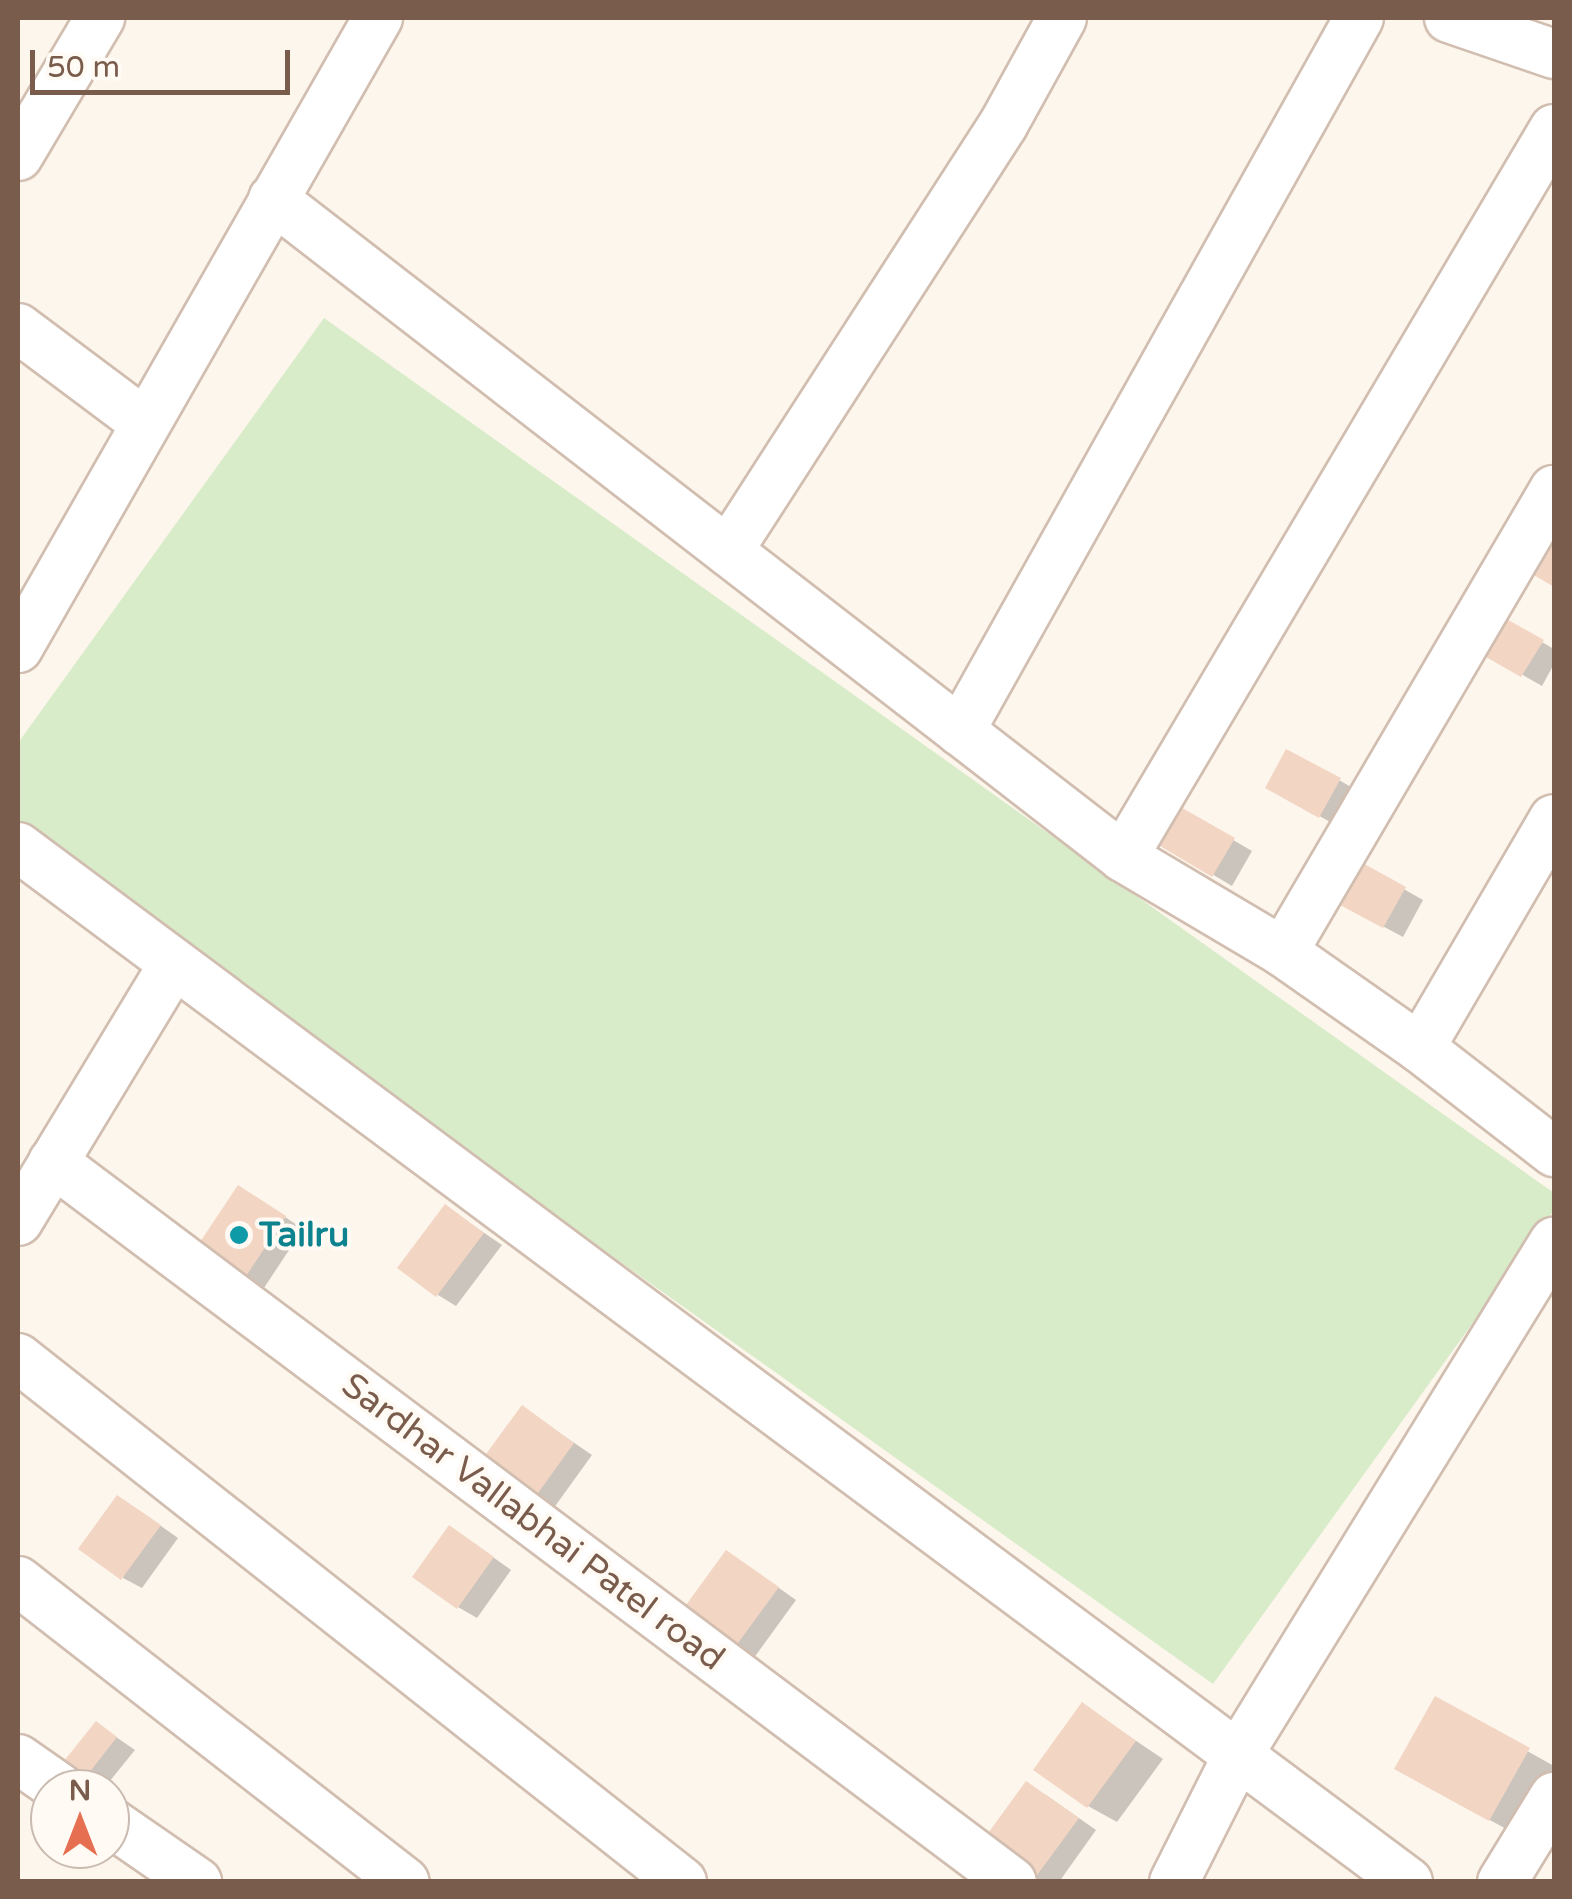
<!DOCTYPE html>
<html>
<head>
<meta charset="utf-8">
<style>
  body { margin:0 }
  #map { position:relative; width:1572px; height:1899px; overflow:hidden; background:#fdf6ec; font-family:"Varela Round",sans-serif }
  div>[style] { position:absolute }
  .green>* { inset:0; background:#d8ecc9 }
  .shadow>* { inset:0; background:#0003 }
  .building>* { inset:0; background:#f3d5c3 }
  .roads { filter:drop-shadow(2px 0 #d1beb0) drop-shadow(-2px 0 #d1beb0) drop-shadow(0 2px #d1beb0) drop-shadow(0 -2px #d1beb0) }
  .minor>* { height:48px; margin:-24px; padding:0 24px; transform-origin:24px; border-radius:24px; background:#fff }
  .dots>* { width:28px; height:28px; translate:-50% -50%; box-sizing:border-box; border:5px solid #fffaf3; border-radius:50% }
  span { translate:-50% -50%; white-space:nowrap; text-align:center; line-height:1.15; -webkit-text-stroke:8px #fffaf3; paint-order:stroke }
  .culture-label { font-size:35px; color:#0d838f; font-weight:700 }
  .left { translate:0 -50%; text-align:left }
  .street-label { font-size:35px; color:#7a5c4d }
  .frame { position:absolute; inset:0; border:20px solid #7a5c4d; pointer-events:none }
  .north { position:absolute; left:30px; top:1769px; width:100px; height:100px; box-sizing:border-box; background:#fffaf3; border:2px solid #cabbb1; border-radius:50%; rotate:0deg; font-size:28px; font-weight:700; line-height:40px; text-align:center; color:#7a5c4d }
  .north::after { content:''; display:block; margin:auto; width:35px; height:45px; background:#e76f51; clip-path:polygon(50% 0,100% 100%,50% 72%,0 100%) }
  .scale { position:absolute; left:30px; top:50px; width:260px; height:45px; box-sizing:border-box; border:5px solid #7a5c4d; border-top:0; padding-left:12px; font-size:30px; line-height:35px; white-space:nowrap; color:#7a5c4d; -webkit-text-stroke:8px #fffaf3; paint-order:stroke }
</style>
</head>
<body>
<div id="map">
  <div class="green">
    <i style="clip-path:polygon(324px 318px,1554px 1193px,1554px 1210px,1213px 1684px,18px 833px,18px 743px)"></i>
  </div>
  <div class="shadow">
    <i style="clip-path:polygon(1495px 615px,1554px 649px,1554px 664px,1542px 686px,1476px 648px)"></i>
    <i style="clip-path:polygon(1339px 780px,1358px 791px,1339px 827px,1268px 787px)"></i>
    <i style="clip-path:polygon(1178px 808px,1252px 851px,1232px 886px,1158px 842px)"></i>
    <i style="clip-path:polygon(1351px 859px,1423px 900px,1403px 937px,1349px 908px)"></i>
    <i style="clip-path:polygon(258px 1199px,303px 1229px,260px 1294px,241px 1283px)"></i>
    <i style="clip-path:polygon(446px 1207px,502px 1245px,456px 1306px,438px 1295px)"></i>
    <i style="clip-path:polygon(523px 1408px,592px 1455px,548px 1516px,529px 1505px)"></i>
    <i style="clip-path:polygon(137px 1509px,178px 1538px,142px 1588px,123px 1578px)"></i>
    <i style="clip-path:polygon(469px 1540px,511px 1570px,477px 1618px,458px 1607px)"></i>
    <i style="clip-path:polygon(745px 1564px,796px 1600px,751px 1662px,732px 1652px)"></i>
    <i style="clip-path:polygon(1436px 1700px,1554px 1766px,1519px 1836px,1426px 1785px)"></i>
    <i style="clip-path:polygon(1083px 1705px,1163px 1759px,1117px 1822px,1088px 1806px)"></i>
    <i style="clip-path:polygon(97px 1724px,135px 1750px,105px 1787px,87px 1776px)"></i>
    <i style="clip-path:polygon(1046px 1795px,1096px 1830px,1059px 1882px,1030px 1882px)"></i>
  </div>
  <div class="building">
    <i style="clip-path:polygon(1540px 530px,1554px 538px,1554px 587px,1519px 566px)"></i>
    <i style="clip-path:polygon(1494px 612px,1544px 640px,1521px 677px,1472px 649px)"></i>
    <i style="clip-path:polygon(1286px 749px,1341px 778px,1319px 818px,1265px 788px)"></i>
    <i style="clip-path:polygon(1177px 805px,1235px 838px,1212px 877px,1155px 843px)"></i>
    <i style="clip-path:polygon(1350px 856px,1406px 887px,1383px 928px,1327px 898px)"></i>
    <i style="clip-path:polygon(238px 1185px,286px 1216px,240px 1285px,192px 1254px)"></i>
    <i style="clip-path:polygon(445px 1204px,484px 1233px,436px 1297px,397px 1268px)"></i>
    <i style="clip-path:polygon(522px 1405px,574px 1443px,528px 1507px,475px 1469px)"></i>
    <i style="clip-path:polygon(117px 1495px,161px 1525px,121px 1580px,78px 1549px)"></i>
    <i style="clip-path:polygon(449px 1525px,494px 1557px,457px 1609px,412px 1577px)"></i>
    <i style="clip-path:polygon(726px 1550px,779px 1587px,730px 1654px,678px 1616px)"></i>
    <i style="clip-path:polygon(1435px 1696px,1530px 1748px,1489px 1821px,1394px 1769px)"></i>
    <i style="clip-path:polygon(1082px 1702px,1136px 1741px,1087px 1808px,1033px 1770px)"></i>
    <i style="clip-path:polygon(96px 1721px,117px 1737px,85px 1778px,64px 1761px)"></i>
    <i style="clip-path:polygon(1026px 1781px,1079px 1818px,1032px 1882px,978px 1847px)"></i>
  </div>
  <div class="roads">
    <div class="minor">
      <i style="left:1449px;top:18px;width:111px;rotate:18.9deg"></i>
      <i style="left:18px;top:156px;width:161px;rotate:-59.3deg"></i>
      <i style="left:273px;top:199px;width:1075px;rotate:37.74deg"></i>
      <i style="left:1123px;top:857px;width:186px;rotate:30.7deg"></i>
      <i style="left:1283px;top:952px;width:167px;rotate:35deg"></i>
      <i style="left:1420px;top:1048px;width:170px;rotate:37.8deg"></i>
      <i style="left:18px;top:328px;width:159px;rotate:36.8deg"></i>
      <i style="left:728px;top:551px;width:507px;rotate:-57.16deg"></i>
      <i style="left:1003px;top:125px;width:122px;rotate:-61.1deg"></i>
      <i style="left:18px;top:648px;width:726px;rotate:-60.26deg"></i>
      <i style="left:960px;top:731px;width:817px;rotate:-60.77deg"></i>
      <i style="left:18px;top:847px;width:1733px;rotate:36.67deg"></i>
      <i style="left:1123px;top:857px;width:846px;rotate:-59.37deg"></i>
      <i style="left:1283px;top:952px;width:536px;rotate:-59.6deg"></i>
      <i style="left:1420px;top:1048px;width:265px;rotate:-59.7deg"></i>
      <i style="left:53px;top:1162px;width:1199px;rotate:36.9deg"></i>
      <i style="left:18px;top:1221px;width:301px;rotate:-58.8deg"></i>
      <i style="left:18px;top:1358px;width:846px;rotate:38.28deg"></i>
      <i style="left:18px;top:1581px;width:490px;rotate:37.9deg"></i>
      <i style="left:18px;top:1759px;width:52px;rotate:34.9deg"></i>
      <i style="left:110px;top:1822px;width:106px;rotate:34.6deg"></i>
      <i style="left:1174px;top:1882px;width:142px;rotate:-63.3deg"></i>
      <i style="left:1238px;top:1755px;width:603px;rotate:-58.37deg"></i>
      <i style="left:1502px;top:1882px;width:100px;rotate:-58.5deg"></i>
    </div>
  </div>
  <div class="dots">
    <i style="left:239px;top:1235px;background:#0f9aa8"></i>
  </div>
  <div class="culture-label">
    <span class="left" style="left:259px;top:1235px">Tailru</span>
  </div>
  <div class="street-label">
    <span style="left:533px;top:1522px;rotate:37deg">Sardhar Vallabhai Patel road</span>
  </div>
  <div class="frame"></div>
  <div class="north">N</div>
  <div class="scale">50 m</div>
</div>
</body>
</html>
